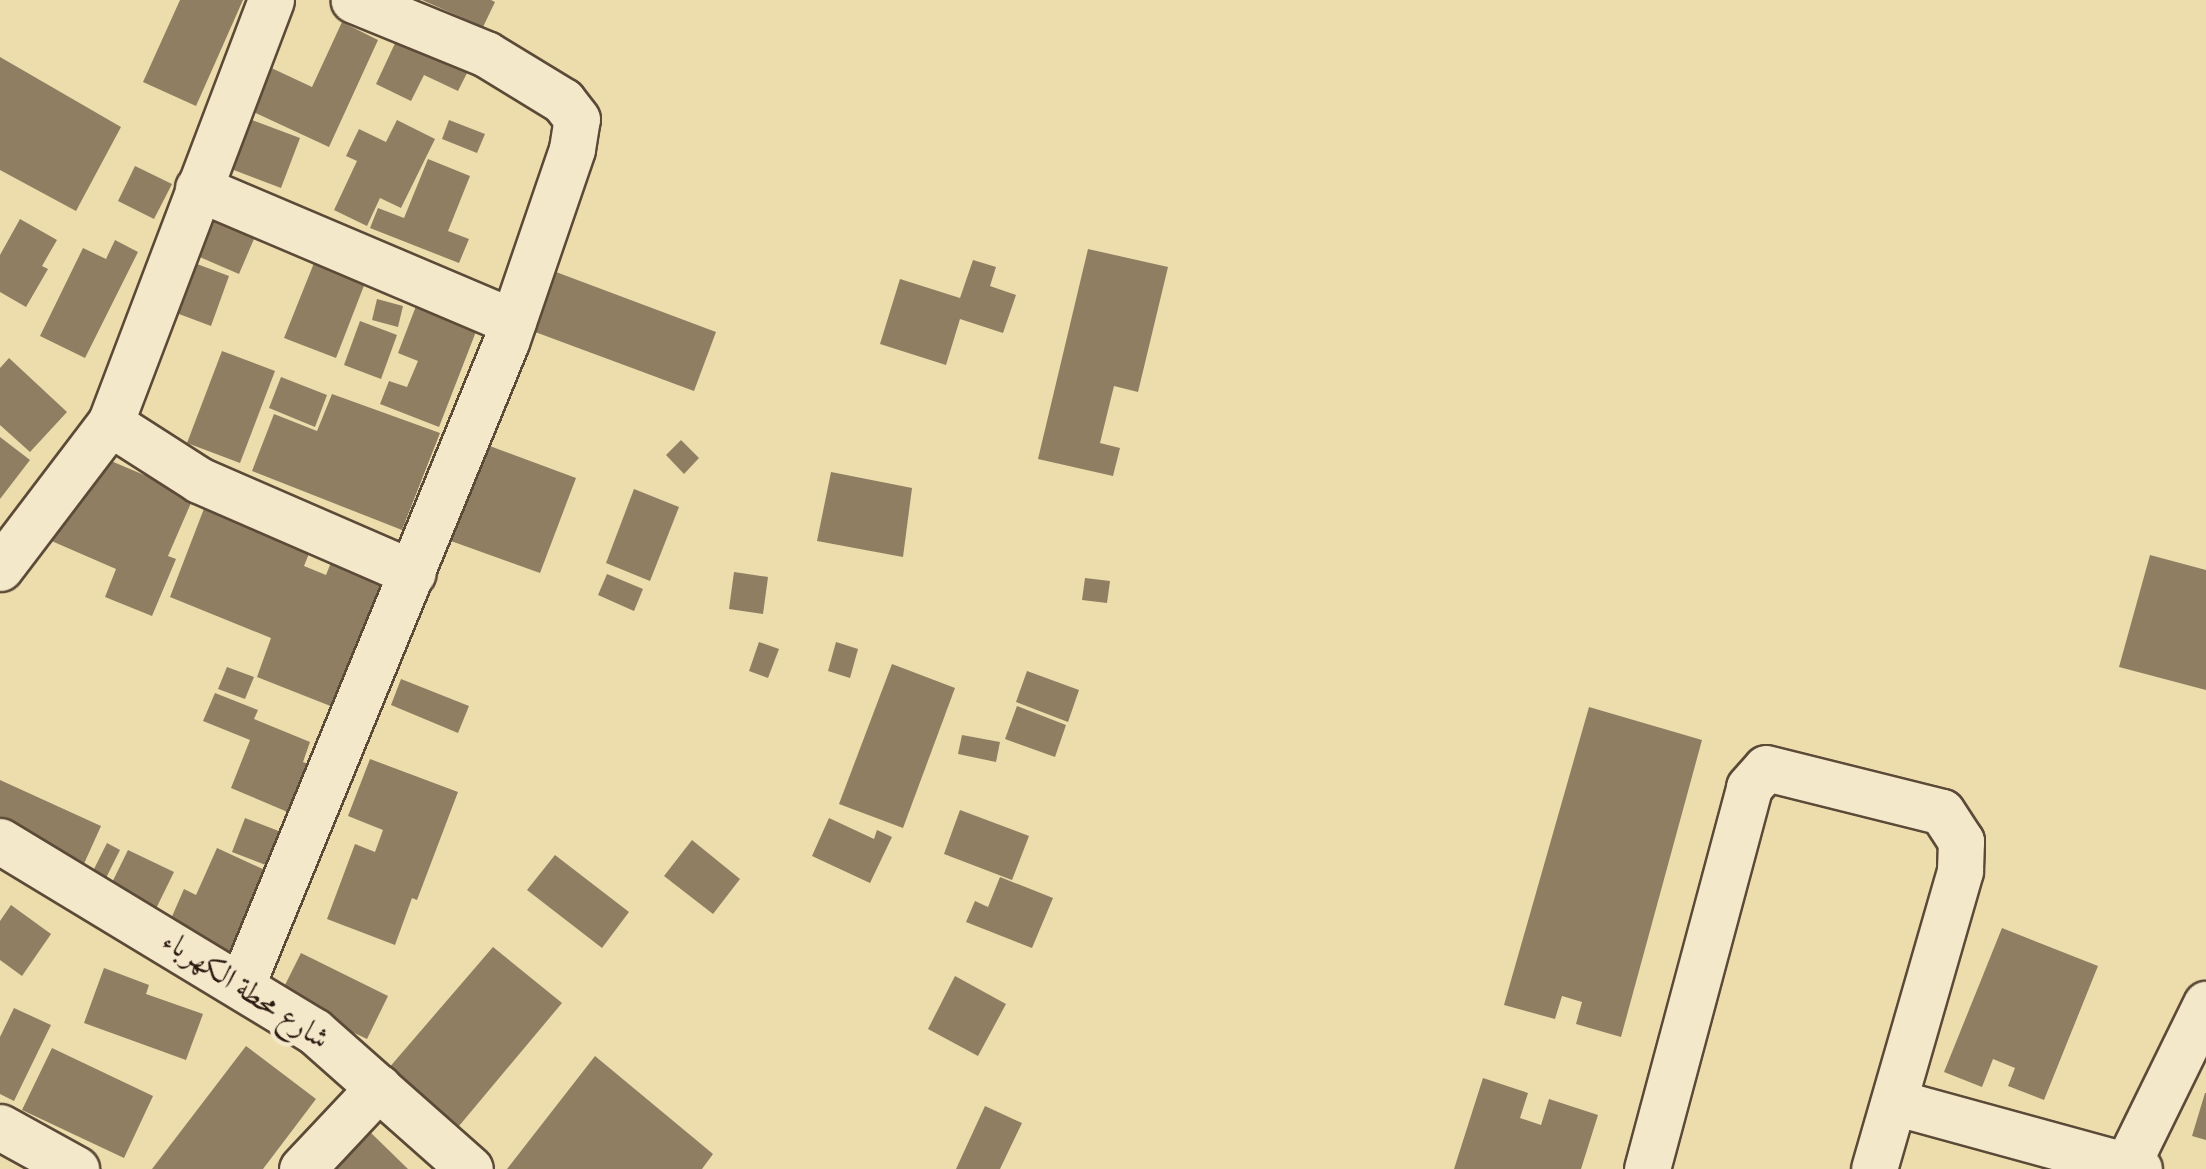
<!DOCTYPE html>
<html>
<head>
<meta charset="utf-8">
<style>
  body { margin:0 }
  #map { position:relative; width:2206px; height:1169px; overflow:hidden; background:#eddcac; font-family:"IM FELL English",Amiri,serif }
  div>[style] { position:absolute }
  .building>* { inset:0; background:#907e62 }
  .roads { filter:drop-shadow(2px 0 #5c4a38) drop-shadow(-2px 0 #5c4a38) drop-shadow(0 2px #5c4a38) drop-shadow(0 -2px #5c4a38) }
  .minor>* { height:45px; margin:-22.5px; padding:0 22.5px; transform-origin:22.5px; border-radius:22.5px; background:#f3e8c9 }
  span { translate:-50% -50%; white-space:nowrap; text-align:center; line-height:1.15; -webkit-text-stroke:9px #f3e8c9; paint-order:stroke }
  .street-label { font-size:30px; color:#2c1911 }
</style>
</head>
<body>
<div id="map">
  <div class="building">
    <i style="clip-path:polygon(180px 0,243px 0,196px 106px,143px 82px)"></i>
    <i style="clip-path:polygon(422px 0,491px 0,495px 2px,483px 27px)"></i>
    <i style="clip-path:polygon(342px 22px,378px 40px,329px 147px,245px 108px,265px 65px,312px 87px)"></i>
    <i style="clip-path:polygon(397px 39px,467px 73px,458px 91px,424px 75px,411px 101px,376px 84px)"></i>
    <i style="clip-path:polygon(0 57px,121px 127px,76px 211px,0 170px)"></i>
    <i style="clip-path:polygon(244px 117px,300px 138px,281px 188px,226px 167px)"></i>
    <i style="clip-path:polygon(397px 120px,435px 139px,401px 208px,380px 198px,367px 226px,334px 210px,357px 161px,346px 156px,359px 129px,386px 142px)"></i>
    <i style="clip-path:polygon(449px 120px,485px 134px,477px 153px,442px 139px)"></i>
    <i style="clip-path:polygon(428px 159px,470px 176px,448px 231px,469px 239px,459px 263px,370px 228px,378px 208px,404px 218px)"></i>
    <i style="clip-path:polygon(135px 166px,172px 184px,154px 219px,118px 201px)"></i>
    <i style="clip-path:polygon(214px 213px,257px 232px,239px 274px,195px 255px)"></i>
    <i style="clip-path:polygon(20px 219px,57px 240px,42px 266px,48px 269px,26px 307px,0 292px,0 255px)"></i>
    <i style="clip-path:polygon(115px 240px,138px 252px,85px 358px,40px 336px,83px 248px,106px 259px)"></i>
    <i style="clip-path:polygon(1088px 249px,1168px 267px,1138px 392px,1114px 386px,1100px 443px,1120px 448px,1113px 476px,1038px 459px)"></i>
    <i style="clip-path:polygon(973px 260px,996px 267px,990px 286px,1016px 295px,1003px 333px,960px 319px,946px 365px,880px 344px,900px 279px,960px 298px)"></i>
    <i style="clip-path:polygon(189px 261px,229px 276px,211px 326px,171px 311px)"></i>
    <i style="clip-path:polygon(314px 263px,365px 283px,336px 358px,284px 338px)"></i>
    <i style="clip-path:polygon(548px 269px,716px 332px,694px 391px,527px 329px)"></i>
    <i style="clip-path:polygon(377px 299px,403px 306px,398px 327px,372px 320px)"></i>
    <i style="clip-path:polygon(416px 306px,477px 329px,439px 427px,380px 404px,389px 381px,407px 387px,418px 361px,398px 353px)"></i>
    <i style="clip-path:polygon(360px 321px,397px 335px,381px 379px,344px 365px)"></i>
    <i style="clip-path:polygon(222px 351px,275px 371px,240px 463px,187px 443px)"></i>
    <i style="clip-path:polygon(9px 358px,67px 412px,30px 452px,0 425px,0 368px)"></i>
    <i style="clip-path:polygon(281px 377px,327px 395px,315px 427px,269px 408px)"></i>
    <i style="clip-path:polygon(332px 394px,440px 433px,402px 530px,252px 471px,274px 414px,317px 431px)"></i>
    <i style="clip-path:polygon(0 437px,30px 460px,0 499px)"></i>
    <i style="clip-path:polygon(681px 440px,699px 458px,684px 474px,666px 455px)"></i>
    <i style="clip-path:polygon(487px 445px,576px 478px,540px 573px,451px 541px)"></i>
    <i style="clip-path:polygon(85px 450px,194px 496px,168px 556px,176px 559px,152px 616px,105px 597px,116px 569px,47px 539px)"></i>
    <i style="clip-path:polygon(831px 472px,912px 488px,903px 557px,817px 541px)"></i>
    <i style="clip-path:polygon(634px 489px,679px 507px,650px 581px,606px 563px)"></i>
    <i style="clip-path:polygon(205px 506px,312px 546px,304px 566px,326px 575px,334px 555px,389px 576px,338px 709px,257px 677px,271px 638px,170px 597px)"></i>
    <i style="clip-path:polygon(2150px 555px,2206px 570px,2206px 690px,2119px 667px)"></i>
    <i style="clip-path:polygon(734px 572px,768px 577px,763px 614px,729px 609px)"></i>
    <i style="clip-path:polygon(607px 574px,643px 589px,634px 611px,598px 595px)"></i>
    <i style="clip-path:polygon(1085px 578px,1110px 581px,1107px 603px,1082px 600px)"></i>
    <i style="clip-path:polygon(759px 642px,779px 649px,768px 678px,749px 671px)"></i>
    <i style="clip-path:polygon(836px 642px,858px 649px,850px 678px,828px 671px)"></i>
    <i style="clip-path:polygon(892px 664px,955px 688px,903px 828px,839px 804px)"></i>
    <i style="clip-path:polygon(227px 667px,254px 677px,245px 699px,218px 689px)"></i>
    <i style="clip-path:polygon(1027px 671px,1079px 690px,1068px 722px,1016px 702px)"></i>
    <i style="clip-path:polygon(401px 679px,469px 706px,458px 733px,391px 705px)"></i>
    <i style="clip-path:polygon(215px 693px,258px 710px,254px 719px,310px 742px,303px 762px,317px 767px,297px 816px,231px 788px,250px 740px,203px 721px)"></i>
    <i style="clip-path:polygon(1017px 706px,1066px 725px,1055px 757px,1005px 739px)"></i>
    <i style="clip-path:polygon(1589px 707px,1702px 740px,1621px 1037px,1576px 1024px,1582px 1002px,1562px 996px,1555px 1019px,1504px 1005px)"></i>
    <i style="clip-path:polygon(962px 735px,1000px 742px,996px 762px,958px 754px)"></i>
    <i style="clip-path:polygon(370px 759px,458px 792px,417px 900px,412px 898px,395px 945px,327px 919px,355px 844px,375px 852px,383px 830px,348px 816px)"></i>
    <i style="clip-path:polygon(0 780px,101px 826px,78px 877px,0 841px)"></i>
    <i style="clip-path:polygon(960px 810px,1029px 836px,1012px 880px,944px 854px)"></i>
    <i style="clip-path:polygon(245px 818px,289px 835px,276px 869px,232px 852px)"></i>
    <i style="clip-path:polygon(829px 818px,874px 839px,877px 830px,892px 837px,870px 883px,812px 856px)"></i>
    <i style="clip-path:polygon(692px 840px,740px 879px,713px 914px,664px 876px)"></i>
    <i style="clip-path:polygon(107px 843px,120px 850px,98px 894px,85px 887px)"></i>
    <i style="clip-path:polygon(217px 848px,278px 876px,235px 970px,163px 937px,184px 889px,196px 895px)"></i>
    <i style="clip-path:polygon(128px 850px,174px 872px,148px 925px,102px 903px)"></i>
    <i style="clip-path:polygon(555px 855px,629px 912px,602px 948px,527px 890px)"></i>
    <i style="clip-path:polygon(1000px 877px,1053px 898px,1032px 948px,966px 922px,975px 901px,988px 907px)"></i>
    <i style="clip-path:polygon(11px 905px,51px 934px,22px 976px,0 960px,0 921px)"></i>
    <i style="clip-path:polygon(2002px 928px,2098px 966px,2044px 1100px,2008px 1086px,2015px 1068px,1993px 1059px,1982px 1087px,1944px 1072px)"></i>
    <i style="clip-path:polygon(493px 947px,562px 1003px,459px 1126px,388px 1069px)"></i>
    <i style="clip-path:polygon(301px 953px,388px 996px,367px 1039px,279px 997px)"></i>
    <i style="clip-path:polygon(104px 968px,149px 985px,146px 994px,203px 1014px,186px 1060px,84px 1023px)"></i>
    <i style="clip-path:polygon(955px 976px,1006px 1004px,978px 1056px,928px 1029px)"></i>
    <i style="clip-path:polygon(14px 1008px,51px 1025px,14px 1101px,0 1094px,0 1037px)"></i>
    <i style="clip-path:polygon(246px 1046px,316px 1099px,263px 1169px,152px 1169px)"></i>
    <i style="clip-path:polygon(52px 1048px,153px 1096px,124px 1158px,22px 1110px)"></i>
    <i style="clip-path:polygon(595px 1056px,713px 1154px,702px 1169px,507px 1169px)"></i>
    <i style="clip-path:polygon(1483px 1078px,1528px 1093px,1520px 1118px,1541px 1125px,1549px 1099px,1598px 1115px,1581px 1169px,1454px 1169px)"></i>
    <i style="clip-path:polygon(2205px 1093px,2206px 1093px,2206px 1140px,2192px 1136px)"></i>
    <i style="clip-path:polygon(985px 1106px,1022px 1123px,1000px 1169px,956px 1169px)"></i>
    <i style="clip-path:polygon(368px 1130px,408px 1169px,331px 1169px)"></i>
  </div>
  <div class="roads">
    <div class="minor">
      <i style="left:271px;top:0;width:453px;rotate:110.8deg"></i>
      <i style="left:110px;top:423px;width:106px;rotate:32.6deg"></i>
      <i style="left:199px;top:480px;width:233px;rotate:23.5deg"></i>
      <i style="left:198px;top:188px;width:342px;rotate:23deg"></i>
      <i style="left:0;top:568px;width:182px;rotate:-52.8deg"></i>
      <i style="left:0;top:841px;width:367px;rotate:31.2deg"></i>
      <i style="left:314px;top:1031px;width:208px;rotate:41.5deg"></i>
      <i style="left:242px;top:984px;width:694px;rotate:-67.65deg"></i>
      <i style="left:506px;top:342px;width:204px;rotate:-71.1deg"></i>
      <i style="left:572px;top:149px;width:30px;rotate:-81deg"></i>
      <i style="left:577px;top:119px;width:23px;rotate:-128deg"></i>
      <i style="left:563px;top:101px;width:90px;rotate:-148.6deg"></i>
      <i style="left:486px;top:54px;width:143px;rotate:-157.8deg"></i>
      <i style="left:1894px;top:1102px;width:254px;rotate:15.3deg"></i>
      <i style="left:0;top:1127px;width:87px;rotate:28.9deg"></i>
      <i style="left:302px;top:1169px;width:112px;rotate:-46.8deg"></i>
      <i style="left:1647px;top:1169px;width:395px;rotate:-75deg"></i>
      <i style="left:1749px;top:787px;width:25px;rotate:-48deg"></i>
      <i style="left:1766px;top:768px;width:181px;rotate:14deg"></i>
      <i style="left:1942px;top:812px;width:35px;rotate:57deg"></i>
      <i style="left:1961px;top:841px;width:30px;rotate:92deg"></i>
      <i style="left:1960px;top:871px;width:310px;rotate:106.1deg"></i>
      <i style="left:2125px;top:1169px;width:184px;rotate:-63.9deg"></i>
    </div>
  </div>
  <div class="street-label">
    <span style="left:245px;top:991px;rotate:33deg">شارع محطة الكهرباء</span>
  </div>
</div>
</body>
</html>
